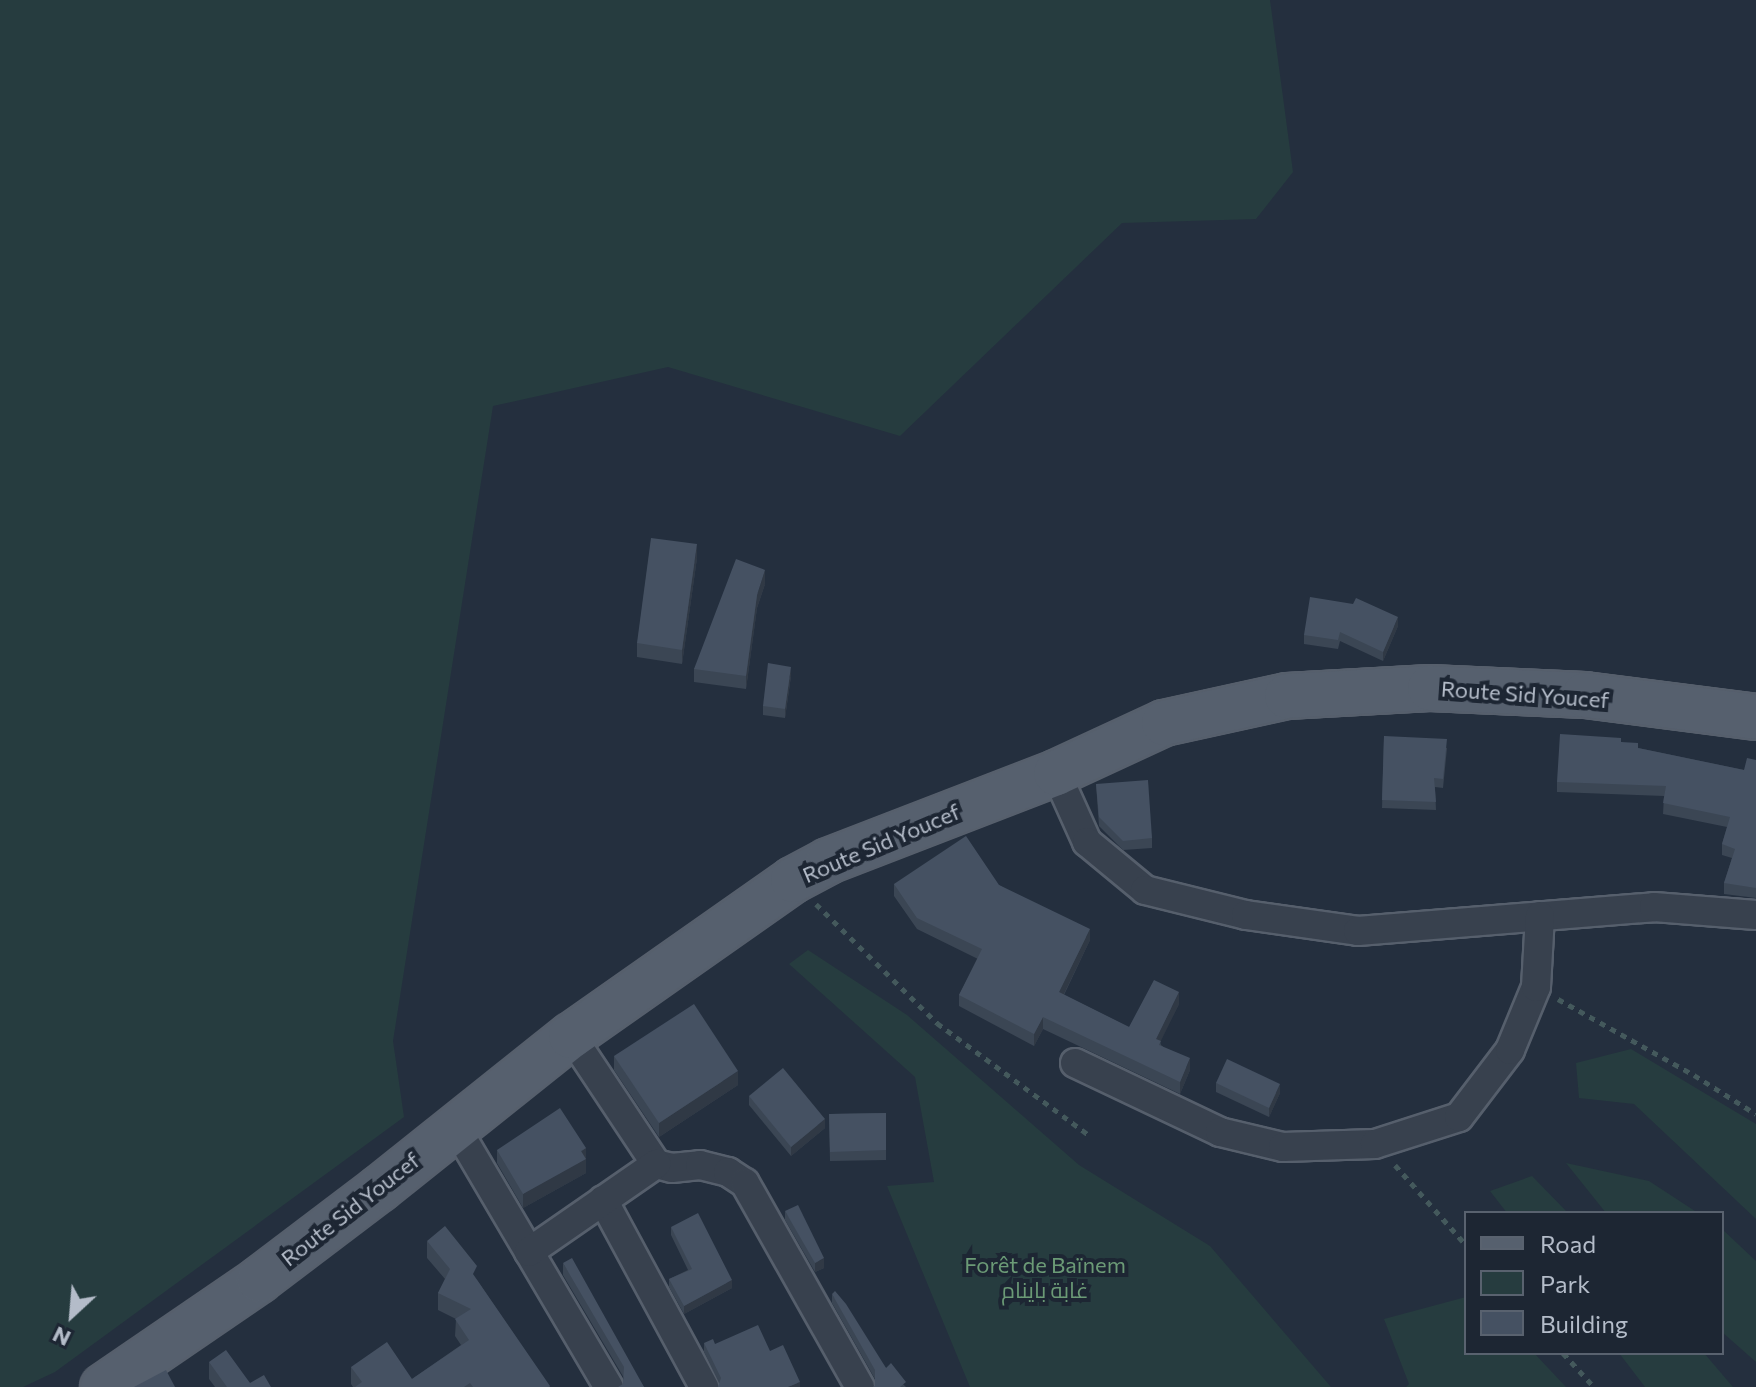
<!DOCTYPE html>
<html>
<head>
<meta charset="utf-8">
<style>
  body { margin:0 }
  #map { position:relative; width:1756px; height:1387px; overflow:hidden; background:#242f3e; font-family:Commissioner,Cairo,sans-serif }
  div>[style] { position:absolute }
  .green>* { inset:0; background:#263c3f }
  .path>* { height:5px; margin-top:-2.5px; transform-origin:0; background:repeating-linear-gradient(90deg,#44595c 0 6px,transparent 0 12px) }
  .roads { filter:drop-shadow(2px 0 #565f6c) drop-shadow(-2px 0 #565f6c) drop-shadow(0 2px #565f6c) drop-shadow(0 -2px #565f6c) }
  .minor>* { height:28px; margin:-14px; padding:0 14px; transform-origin:14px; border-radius:14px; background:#38414e }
  .primary>* { height:44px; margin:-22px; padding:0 22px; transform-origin:22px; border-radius:22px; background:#56606e }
  .wall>* { inset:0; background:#3b4654 }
  .shaded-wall>* { inset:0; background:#303945 }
  .building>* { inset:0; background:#455162 }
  span { translate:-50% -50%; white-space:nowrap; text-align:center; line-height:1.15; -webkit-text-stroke:8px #1d2633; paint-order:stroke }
  .street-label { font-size:22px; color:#b4bcc9 }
  .park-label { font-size:22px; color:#6b9a76 }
  .legend { position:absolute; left:1464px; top:1211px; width:260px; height:144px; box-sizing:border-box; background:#1d2633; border:2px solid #59626f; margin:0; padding:10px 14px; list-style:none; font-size:24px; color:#b4bcc9 }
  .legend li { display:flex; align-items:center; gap:16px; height:40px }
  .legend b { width:40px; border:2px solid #59626f }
  .north { position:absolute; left:32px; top:1275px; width:80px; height:80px; -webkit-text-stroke:6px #1d2633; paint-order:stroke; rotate:206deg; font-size:22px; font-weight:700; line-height:32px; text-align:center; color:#b4bcc9 }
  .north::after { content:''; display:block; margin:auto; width:28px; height:36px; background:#b4bcc9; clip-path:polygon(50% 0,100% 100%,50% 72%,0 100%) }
</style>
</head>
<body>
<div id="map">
  <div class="green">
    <i style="clip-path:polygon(0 0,1270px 0,1293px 172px,1256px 219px,1122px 223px,900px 436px,668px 367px,493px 406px,393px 1041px,404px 1117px,55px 1372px,23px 1387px,0 1387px)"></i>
    <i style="clip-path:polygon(808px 950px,907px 1015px,1079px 1165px,1210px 1246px,1331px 1387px,970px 1387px,887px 1186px,934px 1182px,915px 1077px,789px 964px)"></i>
    <i style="clip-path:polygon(1631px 1049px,1756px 1124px,1756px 1219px,1634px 1104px,1579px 1098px,1576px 1063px)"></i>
    <i style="clip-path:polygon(1566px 1163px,1649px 1181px,1698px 1213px,1606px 1213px)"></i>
    <i style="clip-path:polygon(1532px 1176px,1568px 1213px,1507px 1213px,1490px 1191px)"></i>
    <i style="clip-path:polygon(1722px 1229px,1756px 1261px,1756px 1362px,1722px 1332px)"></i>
    <i style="clip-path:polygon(1466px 1297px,1466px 1353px,1534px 1353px,1566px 1387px,1406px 1387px,1409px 1384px,1384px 1319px)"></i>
    <i style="clip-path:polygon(1619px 1353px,1704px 1353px,1733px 1387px,1645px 1387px)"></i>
  </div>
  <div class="path">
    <i style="left:816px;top:904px;width:170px;rotate:44.5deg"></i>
    <i style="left:937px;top:1023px;width:189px;rotate:36.4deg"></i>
    <i style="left:1558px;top:999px;width:156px;rotate:29.2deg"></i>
    <i style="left:1694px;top:1075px;width:73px;rotate:32.2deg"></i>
    <i style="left:1395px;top:1165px;width:107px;rotate:48.4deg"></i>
    <i style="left:1563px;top:1353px;width:46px;rotate:47.6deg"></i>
  </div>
  <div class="roads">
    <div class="minor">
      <i style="left:1056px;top:773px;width:76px;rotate:65.8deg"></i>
      <i style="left:1087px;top:842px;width:75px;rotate:39.6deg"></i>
      <i style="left:1145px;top:890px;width:104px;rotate:13.9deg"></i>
      <i style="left:1246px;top:915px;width:113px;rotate:8.1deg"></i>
      <i style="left:1358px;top:931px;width:297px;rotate:-4.6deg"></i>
      <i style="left:1654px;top:907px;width:102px;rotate:4.5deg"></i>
      <i style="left:571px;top:1036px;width:154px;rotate:56.4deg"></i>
      <i style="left:656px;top:1164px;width:16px;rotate:14deg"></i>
      <i style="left:672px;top:1168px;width:28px;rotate:-6deg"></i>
      <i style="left:700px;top:1165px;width:29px;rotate:14deg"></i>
      <i style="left:728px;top:1172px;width:20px;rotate:33deg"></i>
      <i style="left:745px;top:1183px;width:234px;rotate:60.6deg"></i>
      <i style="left:1075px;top:1063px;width:161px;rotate:25.4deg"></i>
      <i style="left:1220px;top:1132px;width:65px;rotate:13.4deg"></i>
      <i style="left:1283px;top:1147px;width:92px;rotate:-1.9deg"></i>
      <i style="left:1375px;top:1144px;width:88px;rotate:-17.8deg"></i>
      <i style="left:1459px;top:1117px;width:84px;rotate:-52.7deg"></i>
      <i style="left:1510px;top:1050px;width:68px;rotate:-67.6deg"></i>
      <i style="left:1536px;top:987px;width:71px;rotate:-86.8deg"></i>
      <i style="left:455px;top:1126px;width:303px;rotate:59.5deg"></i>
      <i style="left:603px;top:1200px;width:213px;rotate:61.6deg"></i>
      <i style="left:529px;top:1252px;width:155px;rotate:-34.7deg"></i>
    </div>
    <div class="primary">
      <i style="left:103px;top:1387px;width:189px;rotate:-34.4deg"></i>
      <i style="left:259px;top:1280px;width:151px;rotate:-37.2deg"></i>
      <i style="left:379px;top:1189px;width:246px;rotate:-38.6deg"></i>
      <i style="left:571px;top:1036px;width:271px;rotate:-35.1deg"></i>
      <i style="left:793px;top:880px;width:40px;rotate:-28deg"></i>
      <i style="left:828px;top:861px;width:244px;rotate:-21.1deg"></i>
      <i style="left:1056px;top:773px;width:119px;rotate:-24.8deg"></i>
      <i style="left:1164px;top:723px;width:126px;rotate:-12.4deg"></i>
      <i style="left:1287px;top:696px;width:143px;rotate:-3.2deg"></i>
      <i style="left:1430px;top:688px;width:155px;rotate:2.6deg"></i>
      <i style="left:1585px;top:695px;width:172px;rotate:7.3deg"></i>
    </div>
  </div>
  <div class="wall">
    <i style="clip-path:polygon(697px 558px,682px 664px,637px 657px,637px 643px)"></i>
    <i style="clip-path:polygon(765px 584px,757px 608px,746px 689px,694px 682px,694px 669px)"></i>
    <i style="clip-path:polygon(1398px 626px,1383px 661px,1340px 641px,1338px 649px,1304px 644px,1304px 635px)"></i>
    <i style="clip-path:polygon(791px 676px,785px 718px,763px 715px,763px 706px)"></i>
    <i style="clip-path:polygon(1384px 736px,1447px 748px,1443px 788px,1435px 787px,1436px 810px,1382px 808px)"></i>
    <i style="clip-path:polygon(1621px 742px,1638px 748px,1744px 770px,1756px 760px,1756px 898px,1724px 894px,1724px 883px,1732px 858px,1722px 855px,1722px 844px,1727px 827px,1663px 814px,1664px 796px,1557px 792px,1557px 782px)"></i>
    <i style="clip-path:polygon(1096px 784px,1152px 838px,1152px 848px,1123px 850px,1099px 826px)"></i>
    <i style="clip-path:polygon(894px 884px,999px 885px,1090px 940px,1064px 995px,1129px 1027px,1179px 1004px,1160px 1041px,1161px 1045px,1190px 1070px,1180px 1094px,1043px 1029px,1034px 1046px,959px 1006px,959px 995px,978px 959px,917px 929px,894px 896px)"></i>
    <i style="clip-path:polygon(614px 1056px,738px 1085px,659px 1137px,614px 1070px)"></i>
    <i style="clip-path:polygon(1216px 1083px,1280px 1093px,1269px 1117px,1216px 1092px)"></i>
    <i style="clip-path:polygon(749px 1096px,825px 1128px,791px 1156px,749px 1105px)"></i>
    <i style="clip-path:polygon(886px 1113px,886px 1160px,830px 1161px,829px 1114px)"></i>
    <i style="clip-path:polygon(586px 1148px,586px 1173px,523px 1208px,497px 1163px,497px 1150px)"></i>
    <i style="clip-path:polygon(785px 1211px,824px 1268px,815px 1272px,785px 1220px)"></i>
    <i style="clip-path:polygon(671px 1227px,732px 1288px,684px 1314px,669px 1287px,669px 1279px,688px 1270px,671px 1235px)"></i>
    <i style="clip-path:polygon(427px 1241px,477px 1280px,550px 1387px,353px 1387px,351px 1384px,351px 1367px,412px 1379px,461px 1345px,455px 1336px,456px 1319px,438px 1310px,438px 1293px,445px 1279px,427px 1258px)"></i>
    <i style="clip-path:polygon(563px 1263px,644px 1387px,623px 1384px,624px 1378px,563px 1275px)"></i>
    <i style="clip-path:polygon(832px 1294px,886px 1368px,906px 1387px,875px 1386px,875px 1379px,832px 1303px)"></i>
    <i style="clip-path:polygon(704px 1343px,770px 1351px,800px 1387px,719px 1383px,704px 1352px)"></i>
    <i style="clip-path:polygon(209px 1362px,250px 1383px,271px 1387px,215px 1387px,209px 1379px)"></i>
  </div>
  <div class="shaded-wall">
    <i style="clip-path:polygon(697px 544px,697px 558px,682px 664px,682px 650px)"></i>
    <i style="clip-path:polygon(765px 570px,765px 584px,757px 608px,746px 689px,746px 676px,757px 595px)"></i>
    <i style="clip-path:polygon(1398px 617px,1398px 626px,1383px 661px,1383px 652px)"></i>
    <i style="clip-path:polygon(791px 667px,791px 676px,785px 718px,785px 709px)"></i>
    <i style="clip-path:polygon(1090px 929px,1090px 940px,1059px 1004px,1059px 992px)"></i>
    <i style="clip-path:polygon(1179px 992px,1179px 1004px,1156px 1051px,1156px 1039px)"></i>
    <i style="clip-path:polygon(1043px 1017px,1043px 1029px,1034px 1046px,1034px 1034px)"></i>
    <i style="clip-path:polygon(1190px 1058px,1190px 1070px,1180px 1094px,1180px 1082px)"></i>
    <i style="clip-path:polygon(738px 1071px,738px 1085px,659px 1137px,659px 1123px)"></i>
    <i style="clip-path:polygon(1280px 1084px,1280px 1093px,1269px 1117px,1269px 1108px)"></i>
    <i style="clip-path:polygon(825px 1119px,825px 1128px,791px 1156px,791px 1147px)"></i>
    <i style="clip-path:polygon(586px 1148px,586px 1173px,523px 1208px,523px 1194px)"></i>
    <i style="clip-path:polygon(824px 1258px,824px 1268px,815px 1272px,815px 1263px)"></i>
    <i style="clip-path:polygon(732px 1280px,732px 1288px,684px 1314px,684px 1306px)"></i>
    <i style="clip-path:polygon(800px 1382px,800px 1387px,788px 1387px)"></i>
  </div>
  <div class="building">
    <i style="clip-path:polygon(651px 538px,697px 544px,682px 650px,637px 643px)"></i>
    <i style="clip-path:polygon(736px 559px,765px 570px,757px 595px,746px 676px,694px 669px)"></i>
    <i style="clip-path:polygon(1310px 597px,1353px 604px,1356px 598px,1398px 617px,1383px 652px,1340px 632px,1338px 640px,1304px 635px)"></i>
    <i style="clip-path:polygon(768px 663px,791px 667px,785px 709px,763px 706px)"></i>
    <i style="clip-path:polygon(1560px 734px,1621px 738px,1621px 742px,1638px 743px,1638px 748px,1744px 770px,1747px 758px,1756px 760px,1756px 888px,1724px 883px,1735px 849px,1722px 844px,1730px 817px,1663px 803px,1666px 786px,1557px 782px)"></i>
    <i style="clip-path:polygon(1384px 736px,1447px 739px,1443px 779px,1434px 778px,1436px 802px,1382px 800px)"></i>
    <i style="clip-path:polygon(1148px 780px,1152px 838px,1123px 841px,1099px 817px,1096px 784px)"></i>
    <i style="clip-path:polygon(966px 836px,999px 885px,1090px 929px,1059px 992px,1129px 1027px,1154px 980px,1179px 992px,1156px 1039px,1161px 1041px,1159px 1045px,1190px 1058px,1180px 1082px,1043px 1017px,1034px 1034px,959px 995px,982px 949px,917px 918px,894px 884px)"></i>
    <i style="clip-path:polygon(694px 1004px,738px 1071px,659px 1123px,614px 1056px)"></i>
    <i style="clip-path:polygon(1227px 1059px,1280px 1084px,1269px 1108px,1216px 1083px)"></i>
    <i style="clip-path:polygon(783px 1068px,825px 1119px,791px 1147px,749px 1096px)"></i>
    <i style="clip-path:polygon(560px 1108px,586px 1148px,581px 1151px,586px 1159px,523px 1194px,497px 1150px)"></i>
    <i style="clip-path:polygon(886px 1113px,886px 1150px,830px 1152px,829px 1114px)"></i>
    <i style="clip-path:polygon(798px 1205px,824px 1258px,815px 1263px,785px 1211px)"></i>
    <i style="clip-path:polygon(698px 1213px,732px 1280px,684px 1306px,669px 1279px,692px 1269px,671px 1227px)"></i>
    <i style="clip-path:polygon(445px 1226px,477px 1266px,473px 1274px,550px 1386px,549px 1387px,473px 1387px,470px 1383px,464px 1387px,355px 1387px,362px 1382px,351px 1367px,387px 1342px,412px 1379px,469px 1340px,455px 1319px,471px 1309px,438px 1293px,450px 1269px,427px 1241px)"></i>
    <i style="clip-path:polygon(572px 1258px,644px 1387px,618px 1387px,623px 1384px,624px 1367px,563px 1263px)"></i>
    <i style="clip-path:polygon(835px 1291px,846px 1304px,886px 1368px,891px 1363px,906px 1382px,900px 1387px,873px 1387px,875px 1386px,875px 1370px,832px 1294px)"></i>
    <i style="clip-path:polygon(758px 1325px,770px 1351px,783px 1345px,800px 1382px,788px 1387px,718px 1387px,721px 1378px,704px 1343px,713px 1339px,715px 1344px)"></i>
    <i style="clip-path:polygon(226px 1350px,250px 1383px,264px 1375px,271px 1387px,227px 1387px,209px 1362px)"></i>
    <i style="clip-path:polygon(166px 1370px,175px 1387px,134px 1387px)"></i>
  </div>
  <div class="street-label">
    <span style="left:1525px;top:694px;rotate:4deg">Route Sid Youcef</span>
    <span style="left:881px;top:843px;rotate:-23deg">Route Sid Youcef</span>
    <span style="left:350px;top:1209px;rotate:-38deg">Route Sid Youcef</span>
  </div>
  <div class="park-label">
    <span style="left:1045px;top:1277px">Forêt de Baïnem<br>غابة باينام</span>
  </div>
  <ul class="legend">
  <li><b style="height:10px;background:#56606e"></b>Road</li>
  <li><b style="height:22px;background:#263c3f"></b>Park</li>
  <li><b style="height:22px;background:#455162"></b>Building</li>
  </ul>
  <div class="north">N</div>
</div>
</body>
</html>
